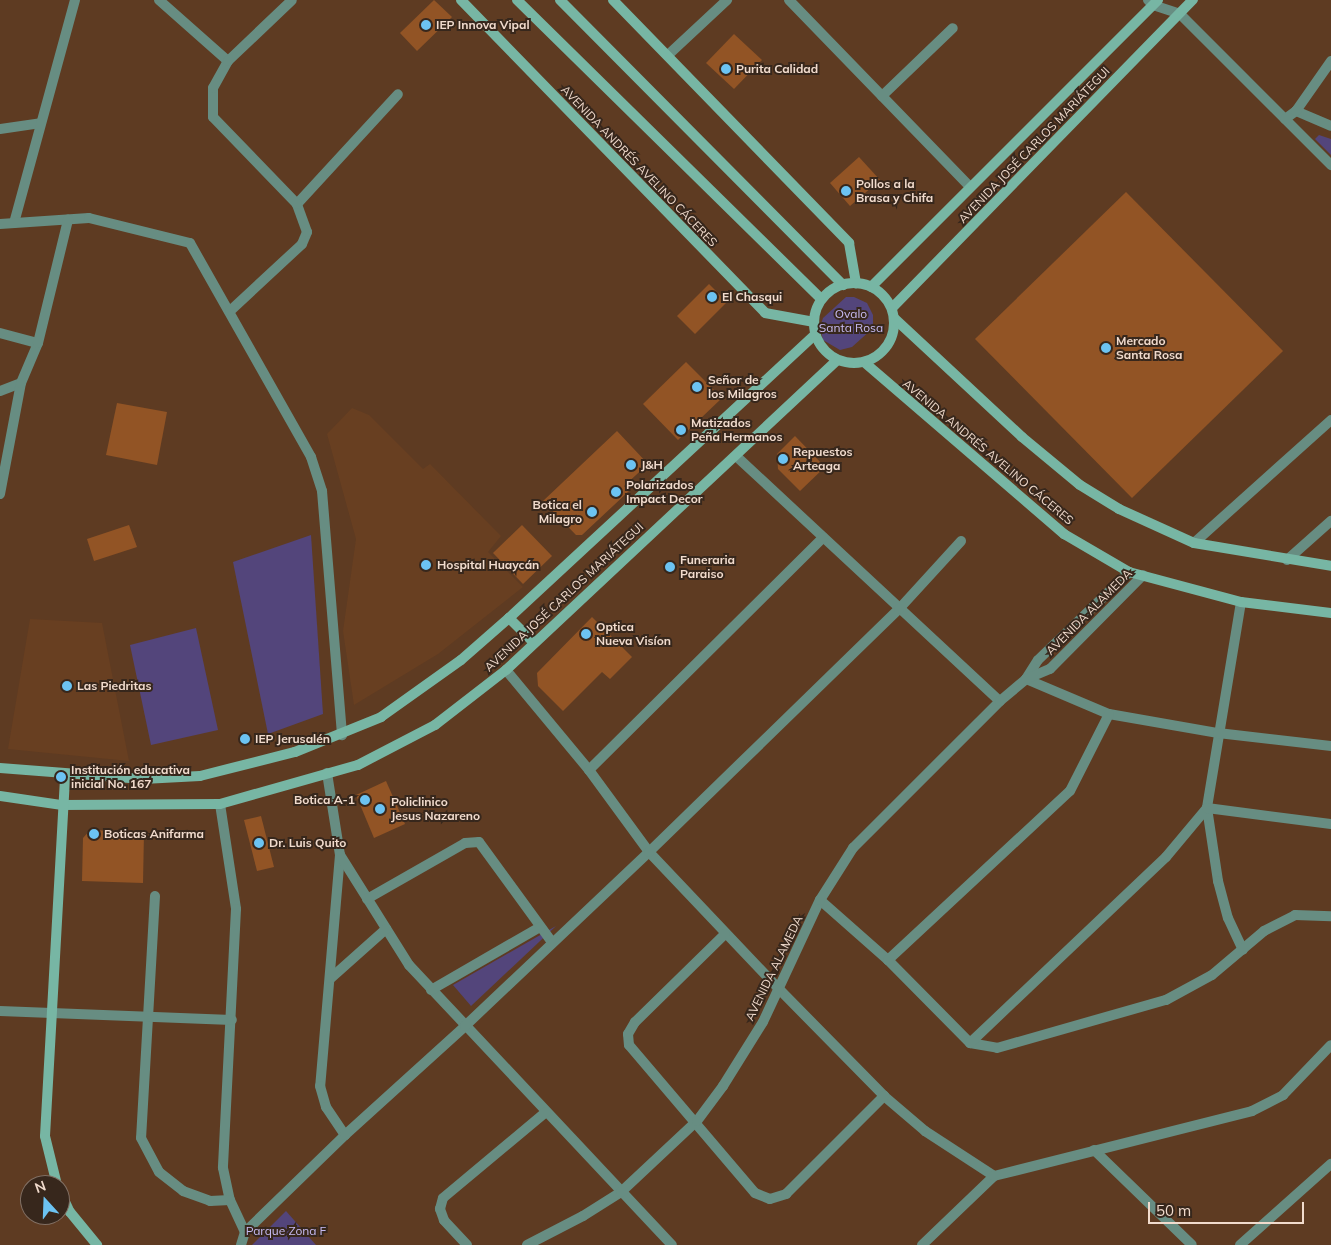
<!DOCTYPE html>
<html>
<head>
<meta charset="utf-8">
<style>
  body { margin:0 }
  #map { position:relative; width:1331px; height:1245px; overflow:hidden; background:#5e3b22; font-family:Mulish,sans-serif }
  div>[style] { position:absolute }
  .built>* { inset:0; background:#683f21 }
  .green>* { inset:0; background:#53457b }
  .building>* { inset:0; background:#925425 }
  .street>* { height:10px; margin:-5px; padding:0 5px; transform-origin:5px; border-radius:5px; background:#678d82 }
  .secondary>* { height:10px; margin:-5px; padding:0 5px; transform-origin:5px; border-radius:5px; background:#77b6a4 }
  .secondary>.ring { margin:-5px; padding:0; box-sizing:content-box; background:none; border:10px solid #77b6a4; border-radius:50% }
  .dots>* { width:14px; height:14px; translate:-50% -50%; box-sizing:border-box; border:2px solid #37271c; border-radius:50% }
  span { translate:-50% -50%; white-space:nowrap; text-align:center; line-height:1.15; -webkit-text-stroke:4px #37271c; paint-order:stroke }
  .poi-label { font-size:12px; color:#f1dbcd; font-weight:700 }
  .left { translate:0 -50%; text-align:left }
  .right { translate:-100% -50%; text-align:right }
  .street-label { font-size:12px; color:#f1dbcd }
  .park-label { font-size:12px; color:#c7bbf3 }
  .north { position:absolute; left:20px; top:1175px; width:50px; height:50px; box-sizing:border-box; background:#37271c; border:1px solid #816f63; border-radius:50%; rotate:340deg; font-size:14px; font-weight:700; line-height:20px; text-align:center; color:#f1dbcd }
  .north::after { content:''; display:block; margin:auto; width:18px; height:22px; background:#6cc3f2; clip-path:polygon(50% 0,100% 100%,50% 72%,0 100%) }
  .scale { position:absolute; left:1148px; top:1202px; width:156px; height:22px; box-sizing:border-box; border:2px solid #f1dbcd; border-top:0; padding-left:6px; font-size:15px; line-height:18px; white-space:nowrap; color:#f1dbcd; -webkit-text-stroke:4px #37271c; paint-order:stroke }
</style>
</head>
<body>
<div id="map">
  <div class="built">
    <i style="clip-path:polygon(352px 408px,369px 415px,423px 469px,430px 464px,501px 536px,488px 552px,523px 587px,438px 654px,354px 705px,343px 631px,356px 539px,327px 434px)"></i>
    <i style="clip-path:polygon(30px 619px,102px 623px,129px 761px,8px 749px)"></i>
  </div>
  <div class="green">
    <i style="clip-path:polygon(1319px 135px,1331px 139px,1331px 155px,1315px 139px)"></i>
    <i style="clip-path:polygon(846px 297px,854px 297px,867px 303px,873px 315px,873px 323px,872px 329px,852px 347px,840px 350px,823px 340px,820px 327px,823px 318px)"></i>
    <i style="clip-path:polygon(311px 535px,323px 714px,268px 734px,233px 562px)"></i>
    <i style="clip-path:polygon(196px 628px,218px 730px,151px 745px,130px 645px)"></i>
    <i style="clip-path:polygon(556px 926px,471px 1006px,453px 985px)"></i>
    <i style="clip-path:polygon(286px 1211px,316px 1245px,252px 1245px)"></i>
  </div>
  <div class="building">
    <i style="clip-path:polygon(434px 0,452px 17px,417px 51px,400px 33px)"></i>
    <i style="clip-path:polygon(734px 34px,762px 60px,734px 89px,706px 63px)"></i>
    <i style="clip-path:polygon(859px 157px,880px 180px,850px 206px,830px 183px)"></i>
    <i style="clip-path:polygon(1126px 192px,1283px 351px,1132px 498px,975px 339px)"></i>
    <i style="clip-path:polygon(709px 284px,727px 302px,695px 334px,677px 316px)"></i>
    <i style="clip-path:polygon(686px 362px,722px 398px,678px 440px,643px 404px)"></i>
    <i style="clip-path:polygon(117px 403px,167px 412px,157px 465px,106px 455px)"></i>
    <i style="clip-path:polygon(617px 431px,648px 464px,624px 486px,629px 491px,582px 535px,576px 535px,543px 501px)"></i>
    <i style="clip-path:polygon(795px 436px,825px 467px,800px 491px,778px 469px,777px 454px)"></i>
    <i style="clip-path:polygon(129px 525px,137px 547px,94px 561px,87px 539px)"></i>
    <i style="clip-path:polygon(522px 525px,552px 556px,523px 584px,493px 553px)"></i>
    <i style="clip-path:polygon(592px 617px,632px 657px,610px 679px,602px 672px,563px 711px,538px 686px,537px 673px)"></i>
    <i style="clip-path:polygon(386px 781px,405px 824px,374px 838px,356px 795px)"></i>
    <i style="clip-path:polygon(261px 816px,274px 867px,257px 871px,244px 820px)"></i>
    <i style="clip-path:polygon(90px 830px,144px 832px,143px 883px,82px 881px,83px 838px)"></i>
  </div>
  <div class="street">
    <i style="left:159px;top:0;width:92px;rotate:41.5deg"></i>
    <i style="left:789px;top:0;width:260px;rotate:45.9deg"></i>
    <i style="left:1148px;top:0;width:7px;rotate:45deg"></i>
    <i style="left:1153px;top:5px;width:28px;rotate:18deg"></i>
    <i style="left:1180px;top:14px;width:214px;rotate:45deg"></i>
    <i style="left:668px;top:55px;width:81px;rotate:-43deg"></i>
    <i style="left:882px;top:96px;width:98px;rotate:-43.8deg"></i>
    <i style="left:1296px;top:111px;width:38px;rotate:23deg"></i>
    <i style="left:1285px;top:119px;width:14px;rotate:-36deg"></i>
    <i style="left:1296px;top:111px;width:61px;rotate:-55deg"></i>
    <i style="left:0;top:129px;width:41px;rotate:-8.3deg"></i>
    <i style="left:297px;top:204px;width:149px;rotate:-47.4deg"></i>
    <i style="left:14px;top:223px;width:231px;rotate:-74.7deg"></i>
    <i style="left:0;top:224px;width:89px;rotate:-3.9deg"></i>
    <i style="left:89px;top:218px;width:104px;rotate:13.9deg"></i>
    <i style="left:190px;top:243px;width:246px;rotate:60.5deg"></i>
    <i style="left:311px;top:457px;width:36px;rotate:72deg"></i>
    <i style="left:322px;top:491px;width:245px;rotate:85.3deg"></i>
    <i style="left:230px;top:311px;width:98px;rotate:-42.9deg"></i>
    <i style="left:302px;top:244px;width:13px;rotate:-67deg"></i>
    <i style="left:307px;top:232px;width:30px;rotate:-110deg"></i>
    <i style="left:297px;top:204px;width:121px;rotate:-134deg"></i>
    <i style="left:213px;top:117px;width:29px;rotate:-90deg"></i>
    <i style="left:213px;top:88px;width:31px;rotate:-61deg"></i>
    <i style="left:228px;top:61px;width:88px;rotate:-43.6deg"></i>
    <i style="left:0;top:333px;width:39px;rotate:15deg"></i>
    <i style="left:0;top:391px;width:22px;rotate:-21deg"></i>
    <i style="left:736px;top:456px;width:360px;rotate:42.9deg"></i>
    <i style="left:0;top:494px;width:113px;rotate:-79.3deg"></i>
    <i style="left:21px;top:383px;width:43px;rotate:-67deg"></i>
    <i style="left:38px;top:343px;width:127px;rotate:-76.3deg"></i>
    <i style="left:1194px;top:543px;width:184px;rotate:-41.9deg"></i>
    <i style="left:1287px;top:560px;width:59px;rotate:-41.6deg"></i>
    <i style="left:1241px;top:602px;width:209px;rotate:99.4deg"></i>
    <i style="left:1207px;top:808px;width:74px;rotate:81.4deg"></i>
    <i style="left:1218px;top:881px;width:38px;rotate:75deg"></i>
    <i style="left:1228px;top:918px;width:35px;rotate:65deg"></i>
    <i style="left:506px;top:670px;width:130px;rotate:50.3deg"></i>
    <i style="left:589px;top:770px;width:102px;rotate:53.8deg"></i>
    <i style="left:649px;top:852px;width:190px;rotate:46.5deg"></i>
    <i style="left:780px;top:990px;width:148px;rotate:45.5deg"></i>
    <i style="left:884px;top:1096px;width:54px;rotate:40.5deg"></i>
    <i style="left:925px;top:1131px;width:82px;rotate:33.1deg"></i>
    <i style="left:1026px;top:679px;width:90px;rotate:22.9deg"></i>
    <i style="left:1109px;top:714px;width:111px;rotate:9.9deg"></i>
    <i style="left:1218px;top:733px;width:114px;rotate:6.6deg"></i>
    <i style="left:1026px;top:679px;width:22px;rotate:-58deg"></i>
    <i style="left:1038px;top:660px;width:127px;rotate:-44deg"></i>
    <i style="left:589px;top:770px;width:330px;rotate:-44.8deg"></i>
    <i style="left:327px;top:773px;width:83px;rotate:81deg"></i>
    <i style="left:340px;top:855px;width:232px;rotate:94.9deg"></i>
    <i style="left:320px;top:1086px;width:22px;rotate:74deg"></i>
    <i style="left:326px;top:1107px;width:34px;rotate:56deg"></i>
    <i style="left:220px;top:804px;width:106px;rotate:81.3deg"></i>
    <i style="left:236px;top:909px;width:259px;rotate:92.9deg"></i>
    <i style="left:223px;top:1168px;width:33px;rotate:78deg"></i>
    <i style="left:230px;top:1200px;width:35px;rotate:65deg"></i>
    <i style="left:340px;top:855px;width:130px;rotate:57.9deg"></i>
    <i style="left:409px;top:965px;width:384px;rotate:46.8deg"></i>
    <i style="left:155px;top:896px;width:242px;rotate:93.3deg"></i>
    <i style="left:141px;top:1138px;width:38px;rotate:62deg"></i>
    <i style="left:159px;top:1172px;width:31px;rotate:38deg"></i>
    <i style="left:183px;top:1191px;width:29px;rotate:20deg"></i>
    <i style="left:210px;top:1201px;width:20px;rotate:-3deg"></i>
    <i style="left:367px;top:899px;width:113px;rotate:-29.7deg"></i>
    <i style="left:465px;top:843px;width:14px;rotate:-4deg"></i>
    <i style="left:479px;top:842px;width:124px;rotate:53.9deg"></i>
    <i style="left:820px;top:900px;width:91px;rotate:41.4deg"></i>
    <i style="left:888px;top:960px;width:117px;rotate:45.3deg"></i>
    <i style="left:970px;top:1043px;width:27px;rotate:10deg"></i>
    <i style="left:997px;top:1048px;width:176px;rotate:-15.9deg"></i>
    <i style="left:1166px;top:1000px;width:52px;rotate:-28.5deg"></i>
    <i style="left:1212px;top:975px;width:68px;rotate:-40.2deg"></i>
    <i style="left:1264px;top:931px;width:35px;rotate:-27deg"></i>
    <i style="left:1295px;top:915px;width:36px;rotate:2deg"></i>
    <i style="left:725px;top:934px;width:126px;rotate:135.6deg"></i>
    <i style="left:635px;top:1022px;width:14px;rotate:120deg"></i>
    <i style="left:628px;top:1034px;width:11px;rotate:85deg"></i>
    <i style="left:629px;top:1045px;width:194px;rotate:49.6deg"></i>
    <i style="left:755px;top:1193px;width:16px;rotate:22deg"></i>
    <i style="left:770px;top:1199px;width:17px;rotate:-17deg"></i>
    <i style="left:786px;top:1194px;width:139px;rotate:-45deg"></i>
    <i style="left:888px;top:960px;width:248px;rotate:-42.9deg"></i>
    <i style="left:1070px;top:791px;width:86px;rotate:-63.1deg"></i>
    <i style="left:331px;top:978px;width:74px;rotate:-41.7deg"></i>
    <i style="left:431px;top:990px;width:126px;rotate:-30deg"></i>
    <i style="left:0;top:1011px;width:232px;rotate:2.2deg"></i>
    <i style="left:970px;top:1043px;width:270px;rotate:-43.5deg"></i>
    <i style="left:1166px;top:857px;width:64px;rotate:-50.1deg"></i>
    <i style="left:1207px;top:808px;width:125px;rotate:7.4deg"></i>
    <i style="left:1094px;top:1150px;width:136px;rotate:44.1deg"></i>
    <i style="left:241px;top:1245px;width:14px;rotate:-73deg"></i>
    <i style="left:245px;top:1232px;width:139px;rotate:-44.1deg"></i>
    <i style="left:345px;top:1135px;width:162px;rotate:-42.2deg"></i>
    <i style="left:465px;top:1026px;width:253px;rotate:-43.4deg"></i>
    <i style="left:649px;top:852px;width:349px;rotate:-44.2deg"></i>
    <i style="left:899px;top:609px;width:92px;rotate:-47.6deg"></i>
    <i style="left:467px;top:1245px;width:34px;rotate:-133deg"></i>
    <i style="left:444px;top:1220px;width:12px;rotate:-110deg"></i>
    <i style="left:440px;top:1209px;width:11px;rotate:-75deg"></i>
    <i style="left:443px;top:1198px;width:134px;rotate:-39.9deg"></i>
    <i style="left:527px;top:1245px;width:63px;rotate:-27.4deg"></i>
    <i style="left:583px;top:1216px;width:45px;rotate:-32.3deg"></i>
    <i style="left:621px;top:1192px;width:104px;rotate:-43.1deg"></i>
    <i style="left:697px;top:1121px;width:44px;rotate:-53.4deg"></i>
    <i style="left:723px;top:1086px;width:75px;rotate:-58deg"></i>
    <i style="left:763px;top:1022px;width:135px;rotate:-65deg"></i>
    <i style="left:820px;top:900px;width:62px;rotate:-57.6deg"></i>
    <i style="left:853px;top:848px;width:208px;rotate:-45deg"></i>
    <i style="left:1000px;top:701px;width:34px;rotate:-40deg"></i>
    <i style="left:1026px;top:679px;width:26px;rotate:-23deg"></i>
    <i style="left:1050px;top:669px;width:132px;rotate:-45.3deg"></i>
    <i style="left:922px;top:1245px;width:100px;rotate:-43.8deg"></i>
    <i style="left:994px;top:1176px;width:266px;rotate:-14.1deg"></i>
    <i style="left:1252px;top:1111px;width:35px;rotate:-27deg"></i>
    <i style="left:1283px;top:1095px;width:69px;rotate:-46.2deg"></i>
    <i style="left:1240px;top:1245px;width:122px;rotate:-41.7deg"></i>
  </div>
  <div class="secondary">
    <i style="left:461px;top:0;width:436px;rotate:45.8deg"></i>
    <i style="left:765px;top:313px;width:50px;rotate:10.4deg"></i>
    <i style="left:517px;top:0;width:426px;rotate:44.5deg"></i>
    <i style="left:560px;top:0;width:402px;rotate:45.2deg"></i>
    <i style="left:613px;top:0;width:339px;rotate:45.8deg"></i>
    <i style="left:849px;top:243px;width:41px;rotate:80.1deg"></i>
    <i class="ring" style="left:814px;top:283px;width:70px;height:70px"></i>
    <i style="left:871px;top:287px;width:406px;rotate:-45deg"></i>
    <i style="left:892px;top:308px;width:431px;rotate:-45.7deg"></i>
    <i style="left:894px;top:318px;width:175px;rotate:42.9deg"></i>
    <i style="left:1022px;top:437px;width:75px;rotate:39.6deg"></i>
    <i style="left:1080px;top:485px;width:46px;rotate:31.6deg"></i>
    <i style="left:1119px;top:509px;width:82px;rotate:24.4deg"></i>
    <i style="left:1194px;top:543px;width:139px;rotate:9.5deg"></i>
    <i style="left:864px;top:362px;width:264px;rotate:40.7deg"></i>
    <i style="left:1064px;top:534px;width:75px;rotate:30.3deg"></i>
    <i style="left:1129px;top:572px;width:116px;rotate:15deg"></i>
    <i style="left:1241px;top:602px;width:91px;rotate:7deg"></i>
    <i style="left:509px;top:618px;width:34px;rotate:45deg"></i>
    <i style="left:0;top:768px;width:143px;rotate:4.4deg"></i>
    <i style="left:143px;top:779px;width:57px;rotate:-3deg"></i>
    <i style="left:200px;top:776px;width:98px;rotate:-14.2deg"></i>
    <i style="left:295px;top:752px;width:93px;rotate:-22.1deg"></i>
    <i style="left:381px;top:717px;width:98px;rotate:-35.5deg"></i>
    <i style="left:461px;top:660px;width:64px;rotate:-41.2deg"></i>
    <i style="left:509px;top:618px;width:417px;rotate:-42.8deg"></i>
    <i style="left:0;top:796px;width:63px;rotate:8.3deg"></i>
    <i style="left:62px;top:805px;width:158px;rotate:-0.4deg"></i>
    <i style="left:220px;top:804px;width:143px;rotate:-15.8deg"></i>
    <i style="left:358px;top:765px;width:87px;rotate:-27.5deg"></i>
    <i style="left:435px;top:725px;width:90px;rotate:-37.8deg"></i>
    <i style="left:506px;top:670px;width:453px;rotate:-43.1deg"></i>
    <i style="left:57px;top:1185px;width:50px;rotate:-103.8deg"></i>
    <i style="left:45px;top:1136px;width:362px;rotate:-86.8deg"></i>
    <i style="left:60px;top:1191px;width:23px;rotate:65deg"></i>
    <i style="left:70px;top:1212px;width:43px;rotate:50.7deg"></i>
  </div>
  <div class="dots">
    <i style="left:426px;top:25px;background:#6cc3f2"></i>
    <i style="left:726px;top:69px;background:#6cc3f2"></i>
    <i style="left:846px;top:191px;background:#6cc3f2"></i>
    <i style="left:712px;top:297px;background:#6cc3f2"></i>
    <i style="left:1106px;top:348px;background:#6cc3f2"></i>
    <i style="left:697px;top:387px;background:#6cc3f2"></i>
    <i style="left:681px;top:430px;background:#6cc3f2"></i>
    <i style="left:783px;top:459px;background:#6cc3f2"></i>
    <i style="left:631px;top:465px;background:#6cc3f2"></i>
    <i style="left:616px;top:492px;background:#6cc3f2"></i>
    <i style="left:592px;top:512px;background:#6cc3f2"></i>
    <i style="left:426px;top:565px;background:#6cc3f2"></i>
    <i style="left:670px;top:567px;background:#6cc3f2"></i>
    <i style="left:586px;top:634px;background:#6cc3f2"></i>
    <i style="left:67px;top:686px;background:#6cc3f2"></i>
    <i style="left:245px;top:739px;background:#6cc3f2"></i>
    <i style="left:61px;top:777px;background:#6cc3f2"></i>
    <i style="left:365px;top:800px;background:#6cc3f2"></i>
    <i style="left:380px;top:809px;background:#6cc3f2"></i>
    <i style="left:94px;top:834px;background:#6cc3f2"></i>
    <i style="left:259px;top:843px;background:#6cc3f2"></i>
  </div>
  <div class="poi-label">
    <span class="left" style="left:436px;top:25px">IEP Innova Vipal</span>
    <span class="left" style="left:736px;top:69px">Purita Calidad</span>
    <span class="left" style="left:856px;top:191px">Pollos a la<br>Brasa y Chifa</span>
    <span class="left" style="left:722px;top:297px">El Chasqui</span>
    <span class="left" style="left:1116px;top:348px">Mercado<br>Santa Rosa</span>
    <span class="left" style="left:708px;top:387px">Señor de<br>los Milagros</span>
    <span class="left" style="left:691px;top:430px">Matizados<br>Peña Hermanos</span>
    <span class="left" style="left:793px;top:459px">Repuestos<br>Arteaga</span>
    <span class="left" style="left:641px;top:465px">J&amp;H</span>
    <span class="left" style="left:626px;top:492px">Polarizados<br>Impact Decor</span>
    <span class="right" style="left:582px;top:512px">Botica el<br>Milagro</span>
    <span class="left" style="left:680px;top:567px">Funeraria<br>Paraiso</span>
    <span class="left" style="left:437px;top:565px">Hospital Huaycán</span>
    <span class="left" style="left:596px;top:634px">Optica<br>Nueva Visíon</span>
    <span class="left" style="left:77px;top:686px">Las Piedritas</span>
    <span class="left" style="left:255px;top:739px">IEP Jerusalén</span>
    <span class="left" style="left:71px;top:777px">Institución educativa<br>inicial No. 167</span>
    <span class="right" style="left:355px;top:800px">Botica A-1</span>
    <span class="left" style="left:391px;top:809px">Policlinico<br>Jesus Nazareno</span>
    <span class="left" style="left:104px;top:834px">Boticas Anifarma</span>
    <span class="left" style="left:269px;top:843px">Dr. Luis Quito</span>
  </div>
  <div class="street-label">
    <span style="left:1034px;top:145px;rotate:-46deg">AVENIDA JOSÉ CARLOS MARIÁTEGUI</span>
    <span style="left:639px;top:166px;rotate:46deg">AVENIDA ANDRÉS AVELINO CÁCERES</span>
    <span style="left:988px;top:452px;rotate:40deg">AVENIDA ANDRÉS AVELINO CÁCERES</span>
    <span style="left:564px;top:597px;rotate:-43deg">AVENIDA JOSÉ CARLOS MARIÁTEGUI</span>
    <span style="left:1089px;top:612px;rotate:-45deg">AVENIDA ALAMEDA</span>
    <span style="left:774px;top:968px;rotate:-64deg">AVENIDA ALAMEDA</span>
  </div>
  <div class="park-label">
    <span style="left:851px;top:321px">Ovalo<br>Santa Rosa</span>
    <span style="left:286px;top:1231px">Parque Zona F</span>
  </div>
  <div class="north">N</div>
  <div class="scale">50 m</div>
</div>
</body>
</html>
